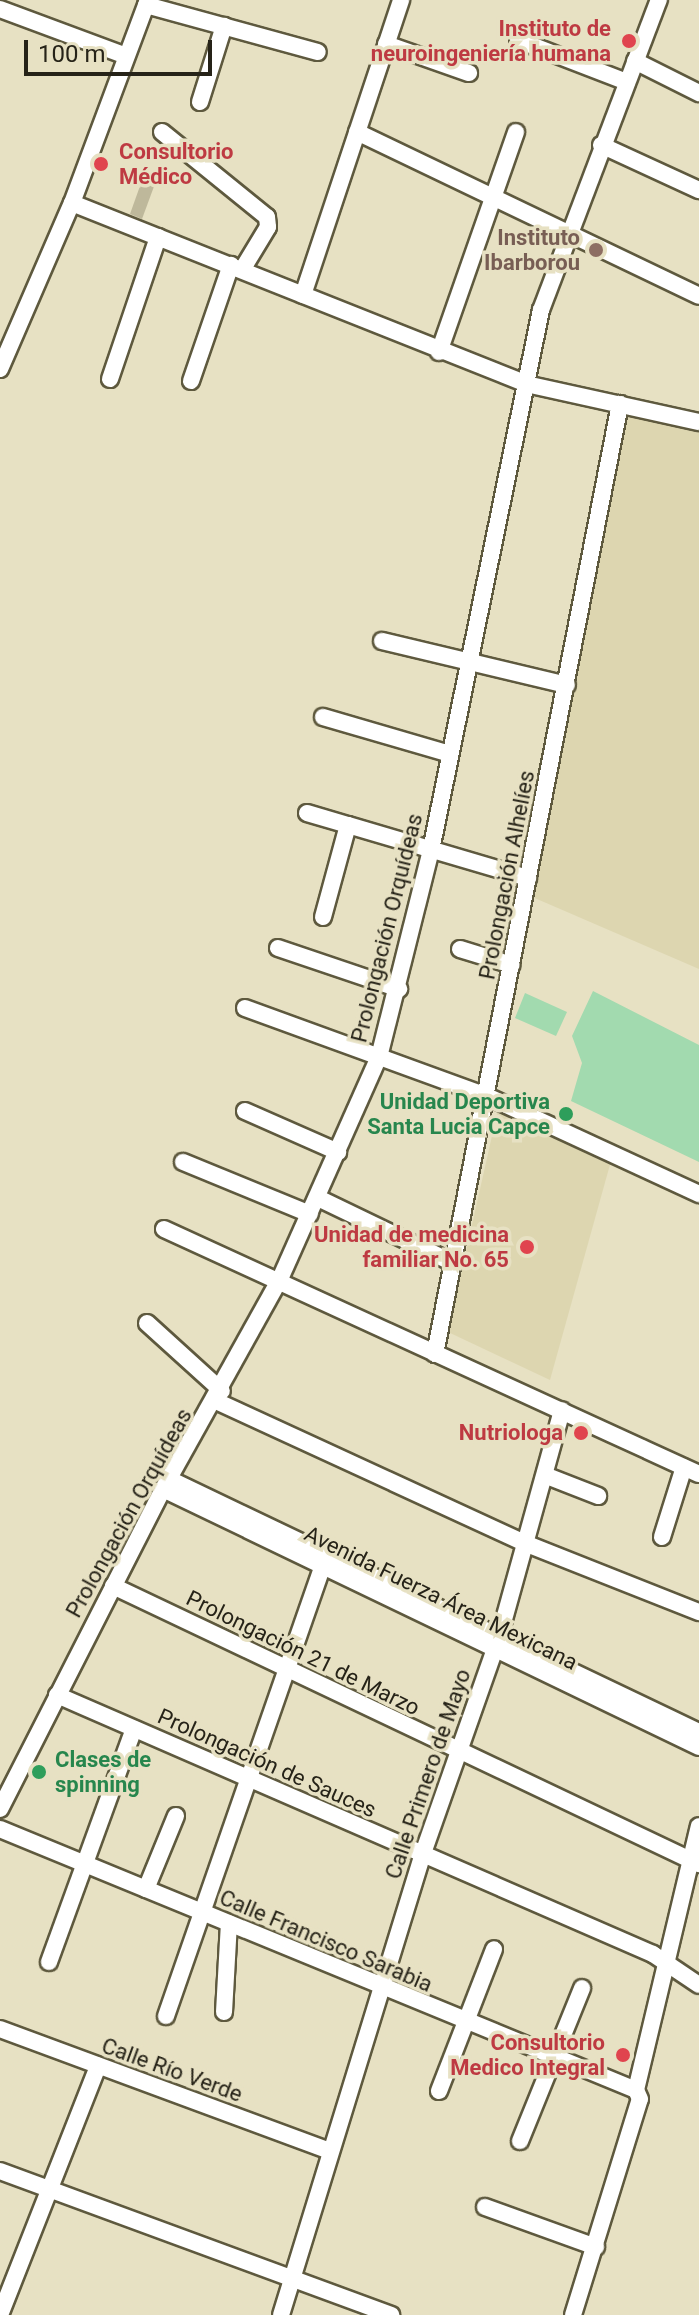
<!DOCTYPE html>
<html>
<head>
<meta charset="utf-8">
<style>
  body { margin:0 }
  #map { position:relative; width:699px; height:2315px; overflow:hidden; background:#e7e1c3; font-family:Roboto,sans-serif }
  div>[style] { position:absolute }
  .built>* { inset:0; background:#ddd6b0 }
  .green>* { inset:0; background:#a2daaf }
  .building>* { inset:0; background:#beb89b }
  .roads { filter:drop-shadow(2px 0 #5e593e) drop-shadow(-2px 0 #5e593e) drop-shadow(0 2px #5e593e) drop-shadow(0 -2px #5e593e) }
  .minor>* { height:16px; margin:-8px; padding:0 8px; transform-origin:8px; border-radius:8px; background:#fff }
  .dots>* { width:22px; height:22px; translate:-50% -50%; box-sizing:border-box; border:4px solid #e7e1c3; border-radius:50% }
  span { translate:-50% -50%; white-space:nowrap; text-align:center; line-height:1.15; -webkit-text-stroke:7px #e7e1c3; paint-order:stroke }
  .health-label { font-size:22px; color:#be3a42; font-weight:700 }
  .right { translate:-100% -50%; text-align:right }
  .left { translate:0 -50%; text-align:left }
  .education-label { font-size:22px; color:#785e54; font-weight:700 }
  .street-label { font-size:22px; color:#262318 }
  .leisure-label { font-size:22px; color:#27864d; font-weight:700 }
  .scale { position:absolute; left:24px; top:40px; width:188px; height:36px; box-sizing:border-box; border:4px solid #262318; border-top:0; padding-left:10px; font-size:24px; line-height:28px; white-space:nowrap; color:#262318; -webkit-text-stroke:6px #e7e1c3; paint-order:stroke }
</style>
</head>
<body>
<div id="map">
  <div class="built">
    <i style="clip-path:polygon(621px 407px,699px 427px,699px 969px,530px 896px)"></i>
    <i style="clip-path:polygon(498px 1109px,611px 1161px,550px 1380px,448px 1332px)"></i>
  </div>
  <div class="green">
    <i style="clip-path:polygon(593px 991px,699px 1045px,699px 1162px,571px 1101px,582px 1063px,572px 1036px)"></i>
    <i style="clip-path:polygon(525px 993px,567px 1012px,556px 1036px,515px 1018px)"></i>
  </div>
  <div class="building">
    <i style="clip-path:polygon(145px 172px,156px 181px,142px 219px,130px 214px)"></i>
  </div>
  <div class="roads">
    <div class="minor">
      <i style="left:146px;top:5px;width:178px;rotate:15.3deg"></i>
      <i style="left:0;top:9px;width:132px;rotate:20.4deg"></i>
      <i style="left:518px;top:40px;width:117px;rotate:21.1deg"></i>
      <i style="left:386px;top:44px;width:88px;rotate:19.3deg"></i>
      <i style="left:635px;top:61px;width:72px;rotate:26.6deg"></i>
      <i style="left:200px;top:102px;width:80px;rotate:-72.5deg"></i>
      <i style="left:162px;top:132px;width:135px;rotate:39deg"></i>
      <i style="left:267px;top:217px;width:10px;rotate:84deg"></i>
      <i style="left:268px;top:227px;width:50px;rotate:121.2deg"></i>
      <i style="left:357px;top:132px;width:379px;rotate:25.6deg"></i>
      <i style="left:601px;top:145px;width:108px;rotate:24.7deg"></i>
      <i style="left:72px;top:203px;width:489px;rotate:21.7deg"></i>
      <i style="left:526px;top:384px;width:177px;rotate:12.4deg"></i>
      <i style="left:303px;top:295px;width:311px;rotate:-71.6deg"></i>
      <i style="left:439px;top:352px;width:233px;rotate:-70.7deg"></i>
      <i style="left:0;top:369px;width:181px;rotate:-66.6deg"></i>
      <i style="left:72px;top:203px;width:217px;rotate:-69.5deg"></i>
      <i style="left:110px;top:379px;width:150px;rotate:-71.3deg"></i>
      <i style="left:191px;top:381px;width:123px;rotate:-71deg"></i>
      <i style="left:382px;top:641px;width:190px;rotate:13.4deg"></i>
      <i style="left:323px;top:717px;width:132px;rotate:16.2deg"></i>
      <i style="left:307px;top:813px;width:43px;rotate:16.3deg"></i>
      <i style="left:323px;top:917px;width:95px;rotate:-74.8deg"></i>
      <i style="left:348px;top:825px;width:188px;rotate:16.4deg"></i>
      <i style="left:278px;top:948px;width:128px;rotate:18.7deg"></i>
      <i style="left:460px;top:949px;width:54px;rotate:17.1deg"></i>
      <i style="left:245px;top:1008px;width:258px;rotate:20deg"></i>
      <i style="left:487px;top:1096px;width:234px;rotate:24.8deg"></i>
      <i style="left:245px;top:1111px;width:102px;rotate:23.8deg"></i>
      <i style="left:183px;top:1162px;width:137px;rotate:22.3deg"></i>
      <i style="left:318px;top:1198px;width:150px;rotate:25.7deg"></i>
      <i style="left:164px;top:1229px;width:588px;rotate:24.61deg"></i>
      <i style="left:147px;top:1323px;width:101px;rotate:42.2deg"></i>
      <i style="left:435px;top:1354px;width:968px;rotate:-78.98deg"></i>
      <i style="left:216px;top:1401px;width:342px;rotate:24.7deg"></i>
      <i style="left:527px;top:1544px;width:185px;rotate:21.6deg"></i>
      <i style="left:547px;top:1476px;width:55px;rotate:21.4deg"></i>
      <i style="left:169px;top:1479px;width:587px;rotate:25.52deg"></i>
      <i style="left:163px;top:1489px;width:595px;rotate:25.7deg"></i>
      <i style="left:662px;top:1537px;width:73px;rotate:-72.6deg"></i>
      <i style="left:113px;top:1586px;width:649px;rotate:25.38deg"></i>
      <i style="left:57px;top:1695px;width:650px;rotate:23.49deg"></i>
      <i style="left:653px;top:1954px;width:55px;rotate:34deg"></i>
      <i style="left:0;top:1809px;width:359px;rotate:-63deg"></i>
      <i style="left:163px;top:1489px;width:240px;rotate:-60.9deg"></i>
      <i style="left:280px;top:1279px;width:243px;rotate:-66deg"></i>
      <i style="left:379px;top:1057px;width:213px;rotate:-75.9deg"></i>
      <i style="left:431px;top:850px;width:551px;rotate:-78.49deg"></i>
      <i style="left:541px;top:310px;width:332px;rotate:-69.2deg"></i>
      <i style="left:0;top:1829px;width:687px;rotate:22.31deg"></i>
      <i style="left:146px;top:1889px;width:79px;rotate:-67.7deg"></i>
      <i style="left:49px;top:1962px;width:248px;rotate:-70deg"></i>
      <i style="left:224px;top:2012px;width:89px;rotate:-86.8deg"></i>
      <i style="left:166px;top:2016px;width:486px;rotate:-70.8deg"></i>
      <i style="left:0;top:2029px;width:351px;rotate:20.3deg"></i>
      <i style="left:636px;top:2090px;width:271px;rotate:-76.6deg"></i>
      <i style="left:439px;top:2091px;width:152px;rotate:-68.8deg"></i>
      <i style="left:520px;top:2141px;width:165px;rotate:-67.9deg"></i>
      <i style="left:0;top:2171px;width:417px;rotate:20.2deg"></i>
      <i style="left:485px;top:2207px;width:118px;rotate:19.8deg"></i>
      <i style="left:0;top:2315px;width:268px;rotate:-68.5deg"></i>
      <i style="left:281px;top:2315px;width:480px;rotate:-72.9deg"></i>
      <i style="left:422px;top:1856px;width:235px;rotate:-70.6deg"></i>
      <i style="left:500px;top:1634px;width:232px;rotate:-74.5deg"></i>
      <i style="left:573px;top:2315px;width:226px;rotate:-72.8deg"></i>
      <i style="left:640px;top:2099px;width:10px;rotate:-114deg"></i>
    </div>
  </div>
  <div class="dots">
    <i style="left:629px;top:41px;background:#e0444e"></i>
    <i style="left:101px;top:164px;background:#e0444e"></i>
    <i style="left:596px;top:250px;background:#8d6e63"></i>
    <i style="left:566px;top:1114px;background:#2e9e5b"></i>
    <i style="left:527px;top:1247px;background:#e0444e"></i>
    <i style="left:581px;top:1433px;background:#e0444e"></i>
    <i style="left:39px;top:1772px;background:#2e9e5b"></i>
    <i style="left:623px;top:2055px;background:#e0444e"></i>
  </div>
  <div class="health-label">
    <span class="right" style="left:611px;top:41px">Instituto de<br>neuroingeniería humana</span>
    <span class="left" style="left:119px;top:164px">Consultorio<br>Médico</span>
    <span class="right" style="left:509px;top:1247px">Unidad de medicina<br>familiar No. 65</span>
    <span class="right" style="left:563px;top:1433px">Nutriologa</span>
    <span class="right" style="left:605px;top:2055px">Consultorio<br>Medico Integral</span>
  </div>
  <div class="education-label">
    <span class="right" style="left:580px;top:250px">Instituto<br>Ibarborou</span>
  </div>
  <div class="street-label">
    <span style="left:507px;top:875px;rotate:-79deg">Prolongación Alhelíes</span>
    <span style="left:387px;top:928px;rotate:-76deg">Prolongación Orquídeas</span>
    <span style="left:129px;top:1513px;rotate:-61deg">Prolongación Orquídeas</span>
    <span style="left:441px;top:1598px;rotate:26deg">Avenida Fuerza Área Mexicana</span>
    <span style="left:303px;top:1653px;rotate:26deg">Prolongación 21 de Marzo</span>
    <span style="left:267px;top:1763px;rotate:24deg">Prolongación de Sauces</span>
    <span style="left:428px;top:1774px;rotate:-71deg">Calle Primero de Mayo</span>
    <span style="left:326px;top:1941px;rotate:23deg">Calle Francisco Sarabia</span>
    <span style="left:172px;top:2070px;rotate:20deg">Calle Río Verde</span>
  </div>
  <div class="leisure-label">
    <span class="right" style="left:550px;top:1114px">Unidad Deportiva<br>Santa Lucia Capce</span>
    <span class="left" style="left:55px;top:1772px">Clases de<br>spinning</span>
  </div>
  <div class="scale">100 m</div>
</div>
</body>
</html>
